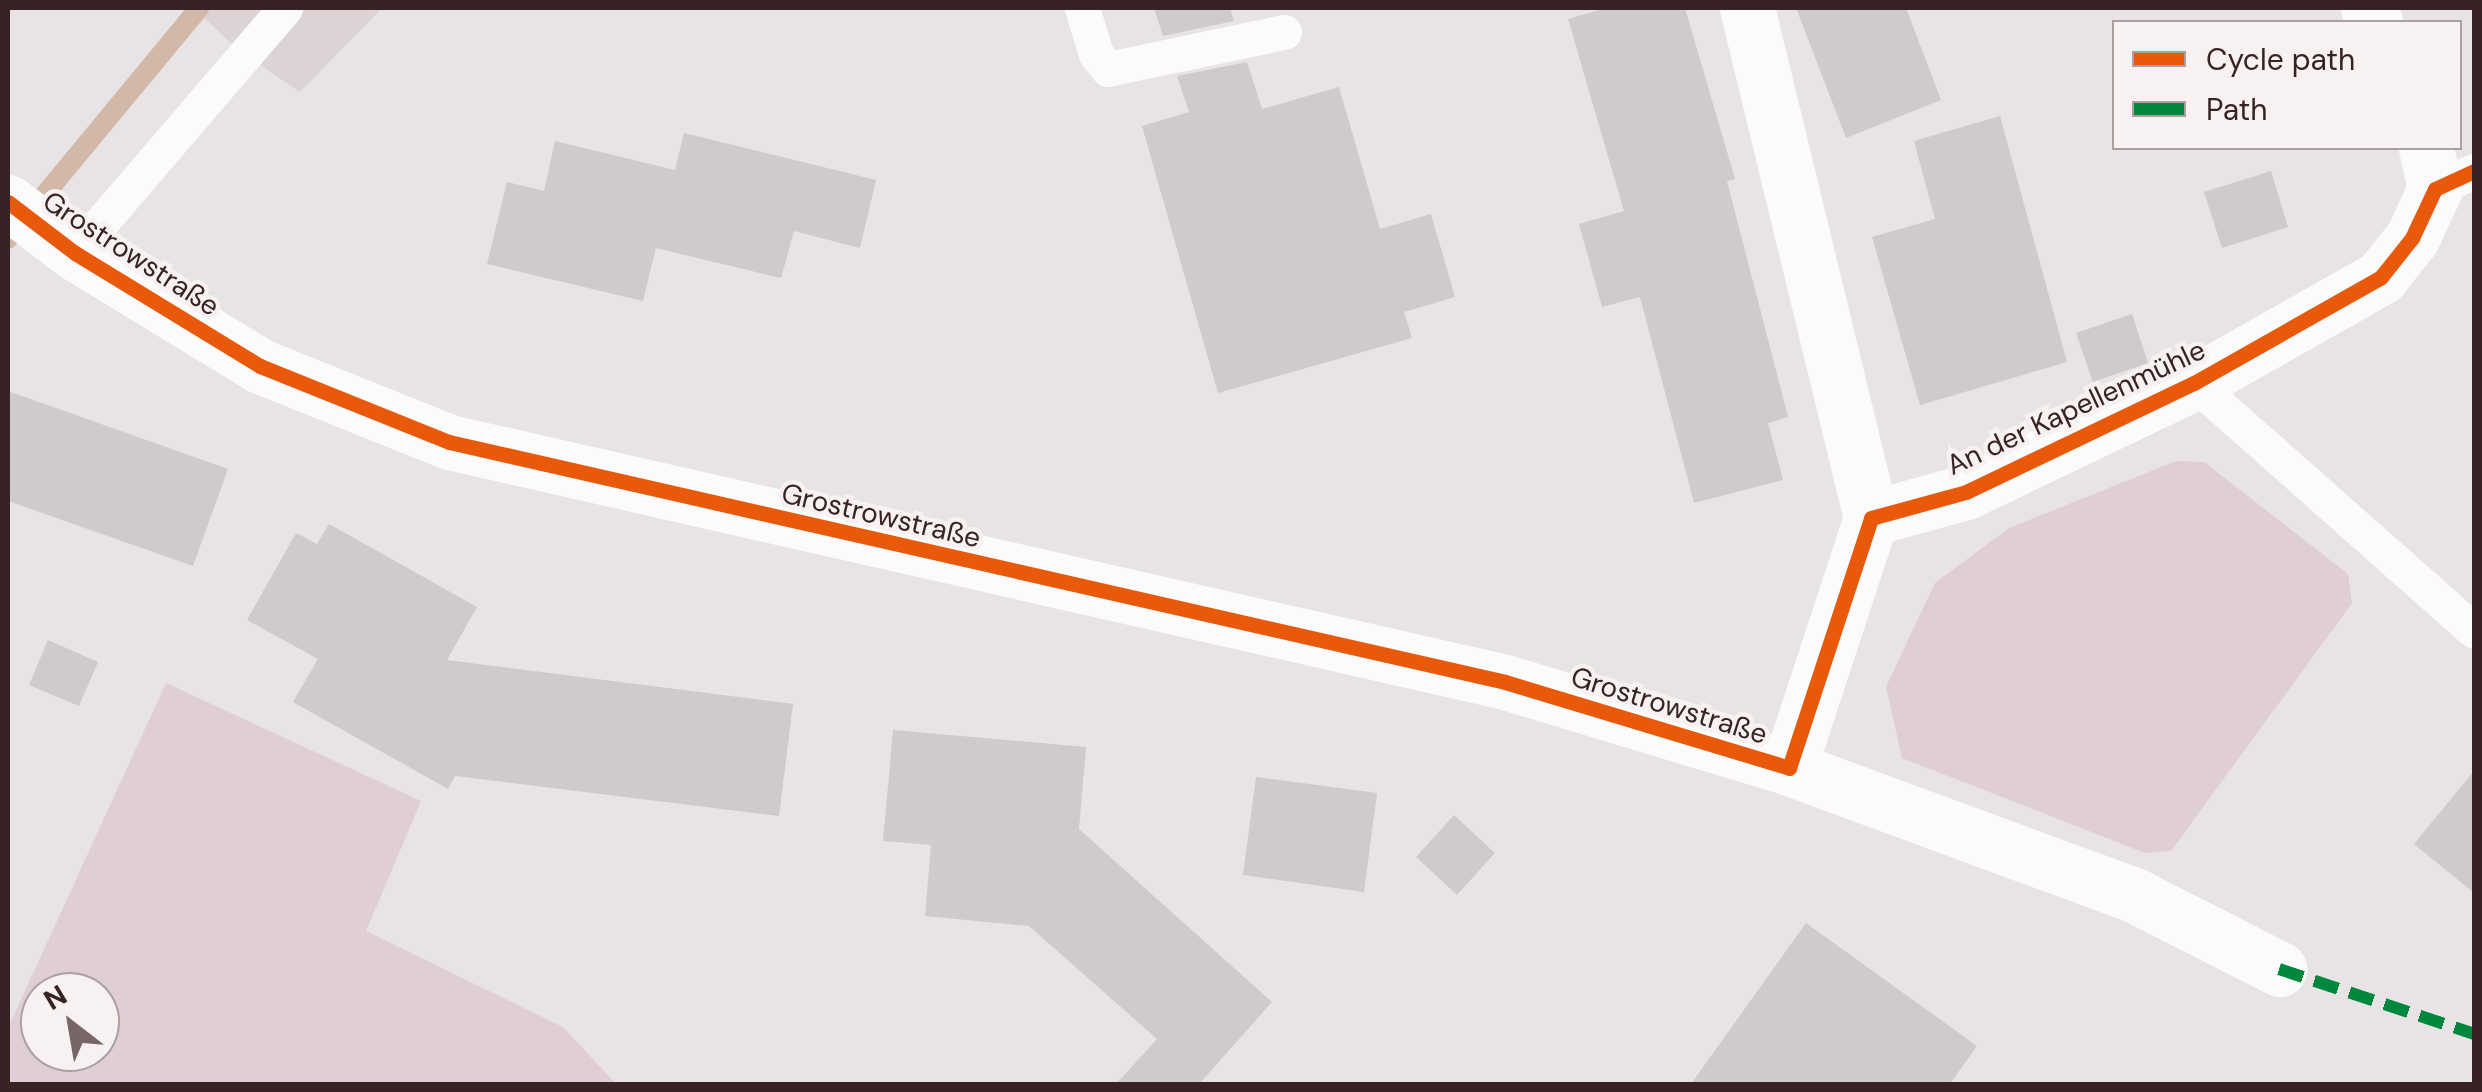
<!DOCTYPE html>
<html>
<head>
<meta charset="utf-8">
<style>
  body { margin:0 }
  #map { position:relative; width:2482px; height:1092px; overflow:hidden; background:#e8e3e4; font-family:"DM Sans",sans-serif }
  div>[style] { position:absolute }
  .built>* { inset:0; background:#dbd3d4 }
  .green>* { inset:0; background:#dfced6 }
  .stream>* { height:20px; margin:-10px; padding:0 10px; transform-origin:10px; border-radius:10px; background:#d2b8a8 }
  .building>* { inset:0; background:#cfcacb }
  .lane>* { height:35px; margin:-17.5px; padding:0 17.5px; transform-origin:17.5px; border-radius:17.5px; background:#fcfbfb }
  .street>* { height:55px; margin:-27.5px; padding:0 27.5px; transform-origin:27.5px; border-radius:27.5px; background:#fcfbfb }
  .quiet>* { height:12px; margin-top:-6px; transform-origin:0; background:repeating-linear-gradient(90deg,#00873e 0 25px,transparent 0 37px) }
  .cycleway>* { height:15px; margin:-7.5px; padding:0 7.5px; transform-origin:7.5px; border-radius:7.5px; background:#e8590c }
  span { translate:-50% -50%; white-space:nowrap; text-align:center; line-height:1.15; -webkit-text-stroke:9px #f7f1f2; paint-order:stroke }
  .street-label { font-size:28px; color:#382324 }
  .frame { position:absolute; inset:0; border:10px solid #382324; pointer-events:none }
  .legend { position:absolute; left:2112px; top:20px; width:350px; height:130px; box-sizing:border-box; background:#f7f1f2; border:2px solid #ab9fa0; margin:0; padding:12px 18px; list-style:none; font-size:30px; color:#382324 }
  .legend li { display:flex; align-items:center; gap:20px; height:50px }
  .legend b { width:50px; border:2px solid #ab9fa0 }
  .north { position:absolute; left:20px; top:972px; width:100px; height:100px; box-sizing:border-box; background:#f7f1f2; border:2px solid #ab9fa0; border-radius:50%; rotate:329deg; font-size:28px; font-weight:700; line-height:40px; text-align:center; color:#382324 }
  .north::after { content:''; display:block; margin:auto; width:35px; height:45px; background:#766667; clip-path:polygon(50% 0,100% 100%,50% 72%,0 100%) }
</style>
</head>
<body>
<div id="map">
  <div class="built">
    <i style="clip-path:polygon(194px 8px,382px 8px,300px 92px,238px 50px)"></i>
  </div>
  <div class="green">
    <i style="clip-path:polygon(2176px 461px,2204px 462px,2348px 574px,2352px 603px,2171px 851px,2145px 853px,1902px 758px,1886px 687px,1935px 583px,2009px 528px)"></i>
    <i style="clip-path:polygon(evenodd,166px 683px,421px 801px,366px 931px,563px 1027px,616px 1084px,8px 1084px,8px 1028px,166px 683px,40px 992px,100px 992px,100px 1052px,40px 1052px,40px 992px)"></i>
  </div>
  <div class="stream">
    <i style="left:8px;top:239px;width:300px;rotate:-50.4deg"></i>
  </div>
  <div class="building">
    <i style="clip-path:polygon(1154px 8px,1230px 8px,1234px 21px,1163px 36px)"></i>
    <i style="clip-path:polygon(1606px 8px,1685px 8px,1735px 179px,1727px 181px,1788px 417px,1768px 423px,1783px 480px,1694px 503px,1640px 297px,1602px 307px,1579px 224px,1624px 211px,1568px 19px)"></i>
    <i style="clip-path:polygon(1796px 8px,1906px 8px,1941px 100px,1846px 138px)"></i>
    <i style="clip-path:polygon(1247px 62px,1262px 109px,1339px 87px,1380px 229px,1431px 214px,1455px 297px,1404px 312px,1412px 338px,1218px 393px,1142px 126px,1189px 112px,1177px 76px)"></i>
    <i style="clip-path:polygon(2000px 116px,2067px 362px,1920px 405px,1872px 237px,1935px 219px,1914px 141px)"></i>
    <i style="clip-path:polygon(684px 133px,876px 180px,860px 248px,794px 231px,781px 278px,656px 248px,643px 301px,487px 264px,507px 182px,544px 191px,555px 141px,675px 170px)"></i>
    <i style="clip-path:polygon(2271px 171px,2288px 227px,2222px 248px,2204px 192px)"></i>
    <i style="clip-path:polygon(2132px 314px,2148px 363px,2093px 382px,2076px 333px)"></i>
    <i style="clip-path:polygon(8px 391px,228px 469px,193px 566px,8px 501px)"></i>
    <i style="clip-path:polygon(329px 524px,477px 607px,447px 660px,793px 704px,779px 816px,455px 776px,448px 789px,293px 702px,318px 659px,247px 620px,296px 533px,317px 544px)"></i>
    <i style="clip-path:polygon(48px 640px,98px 662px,79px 706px,29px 685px)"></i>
    <i style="clip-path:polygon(893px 730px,1086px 747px,1079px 829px,1272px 1002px,1199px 1084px,1116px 1084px,1157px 1039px,1029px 926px,925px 916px,931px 845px,883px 841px)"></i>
    <i style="clip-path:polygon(2474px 771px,2474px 893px,2414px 844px)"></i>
    <i style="clip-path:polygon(1256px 777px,1377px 793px,1364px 892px,1243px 875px)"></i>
    <i style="clip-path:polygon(1454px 815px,1495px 853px,1457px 895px,1416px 857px)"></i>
    <i style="clip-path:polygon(1806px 923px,1977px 1046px,1950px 1084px,1691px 1084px)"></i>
  </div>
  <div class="lane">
    <i style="left:1082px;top:8px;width:48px;rotate:73.1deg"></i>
    <i style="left:1096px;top:54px;width:19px;rotate:51deg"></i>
    <i style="left:1108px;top:69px;width:180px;rotate:-11.9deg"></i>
    <i style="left:2435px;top:189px;width:43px;rotate:-24.8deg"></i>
    <i style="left:75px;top:253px;width:323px;rotate:-49.4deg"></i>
    <i style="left:2194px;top:383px;width:374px;rotate:41.5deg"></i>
  </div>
  <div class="street">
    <i style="left:1747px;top:8px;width:525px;rotate:76.33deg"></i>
    <i style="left:1871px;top:518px;width:263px;rotate:108.2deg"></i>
    <i style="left:2368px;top:8px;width:16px;rotate:63deg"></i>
    <i style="left:8px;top:202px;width:84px;rotate:37.3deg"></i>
    <i style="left:75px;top:253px;width:217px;rotate:31.4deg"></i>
    <i style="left:260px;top:366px;width:204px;rotate:21.9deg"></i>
    <i style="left:449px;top:442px;width:1083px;rotate:12.8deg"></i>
    <i style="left:1505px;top:682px;width:297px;rotate:16.8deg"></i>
    <i style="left:1789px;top:768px;width:370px;rotate:20.2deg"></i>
    <i style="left:2136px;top:896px;width:161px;rotate:27deg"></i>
    <i style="left:1871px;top:518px;width:98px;rotate:-15.3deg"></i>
    <i style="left:1966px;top:492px;width:253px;rotate:-25.6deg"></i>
    <i style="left:2194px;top:383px;width:215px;rotate:-29.5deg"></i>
    <i style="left:2381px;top:277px;width:50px;rotate:-51.5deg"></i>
    <i style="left:2412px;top:238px;width:54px;rotate:-64.9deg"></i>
    <i style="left:2435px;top:189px;width:42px;rotate:-102.4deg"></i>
  </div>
  <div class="quiet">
    <i style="left:2279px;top:969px;width:206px;rotate:18.4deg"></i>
  </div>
  <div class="cycleway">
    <i style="left:8px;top:202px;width:84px;rotate:37.3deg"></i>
    <i style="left:75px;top:253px;width:217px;rotate:31.4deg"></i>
    <i style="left:260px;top:366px;width:204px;rotate:21.9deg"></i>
    <i style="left:449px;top:442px;width:1083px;rotate:12.8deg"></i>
    <i style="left:1505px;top:682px;width:297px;rotate:16.8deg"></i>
    <i style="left:1789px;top:768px;width:263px;rotate:-71.8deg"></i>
    <i style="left:1871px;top:518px;width:98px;rotate:-15.3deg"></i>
    <i style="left:1966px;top:492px;width:253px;rotate:-25.6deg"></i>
    <i style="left:2194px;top:383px;width:215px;rotate:-29.5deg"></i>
    <i style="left:2381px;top:277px;width:50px;rotate:-51.5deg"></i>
    <i style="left:2412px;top:238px;width:54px;rotate:-64.9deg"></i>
    <i style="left:2435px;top:189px;width:43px;rotate:-24.8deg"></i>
  </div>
  <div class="street-label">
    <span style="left:131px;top:254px;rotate:33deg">Grostrowstraße</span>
    <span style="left:2076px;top:408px;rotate:-25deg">An der Kapellenmühle</span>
    <span style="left:881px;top:516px;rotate:13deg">Grostrowstraße</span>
    <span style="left:1669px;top:706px;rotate:17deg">Grostrowstraße</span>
  </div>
  <div class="frame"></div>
  <ul class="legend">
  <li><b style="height:12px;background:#e8590c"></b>Cycle path</li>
  <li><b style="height:12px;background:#00873e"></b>Path</li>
  </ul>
  <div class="north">N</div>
</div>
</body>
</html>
